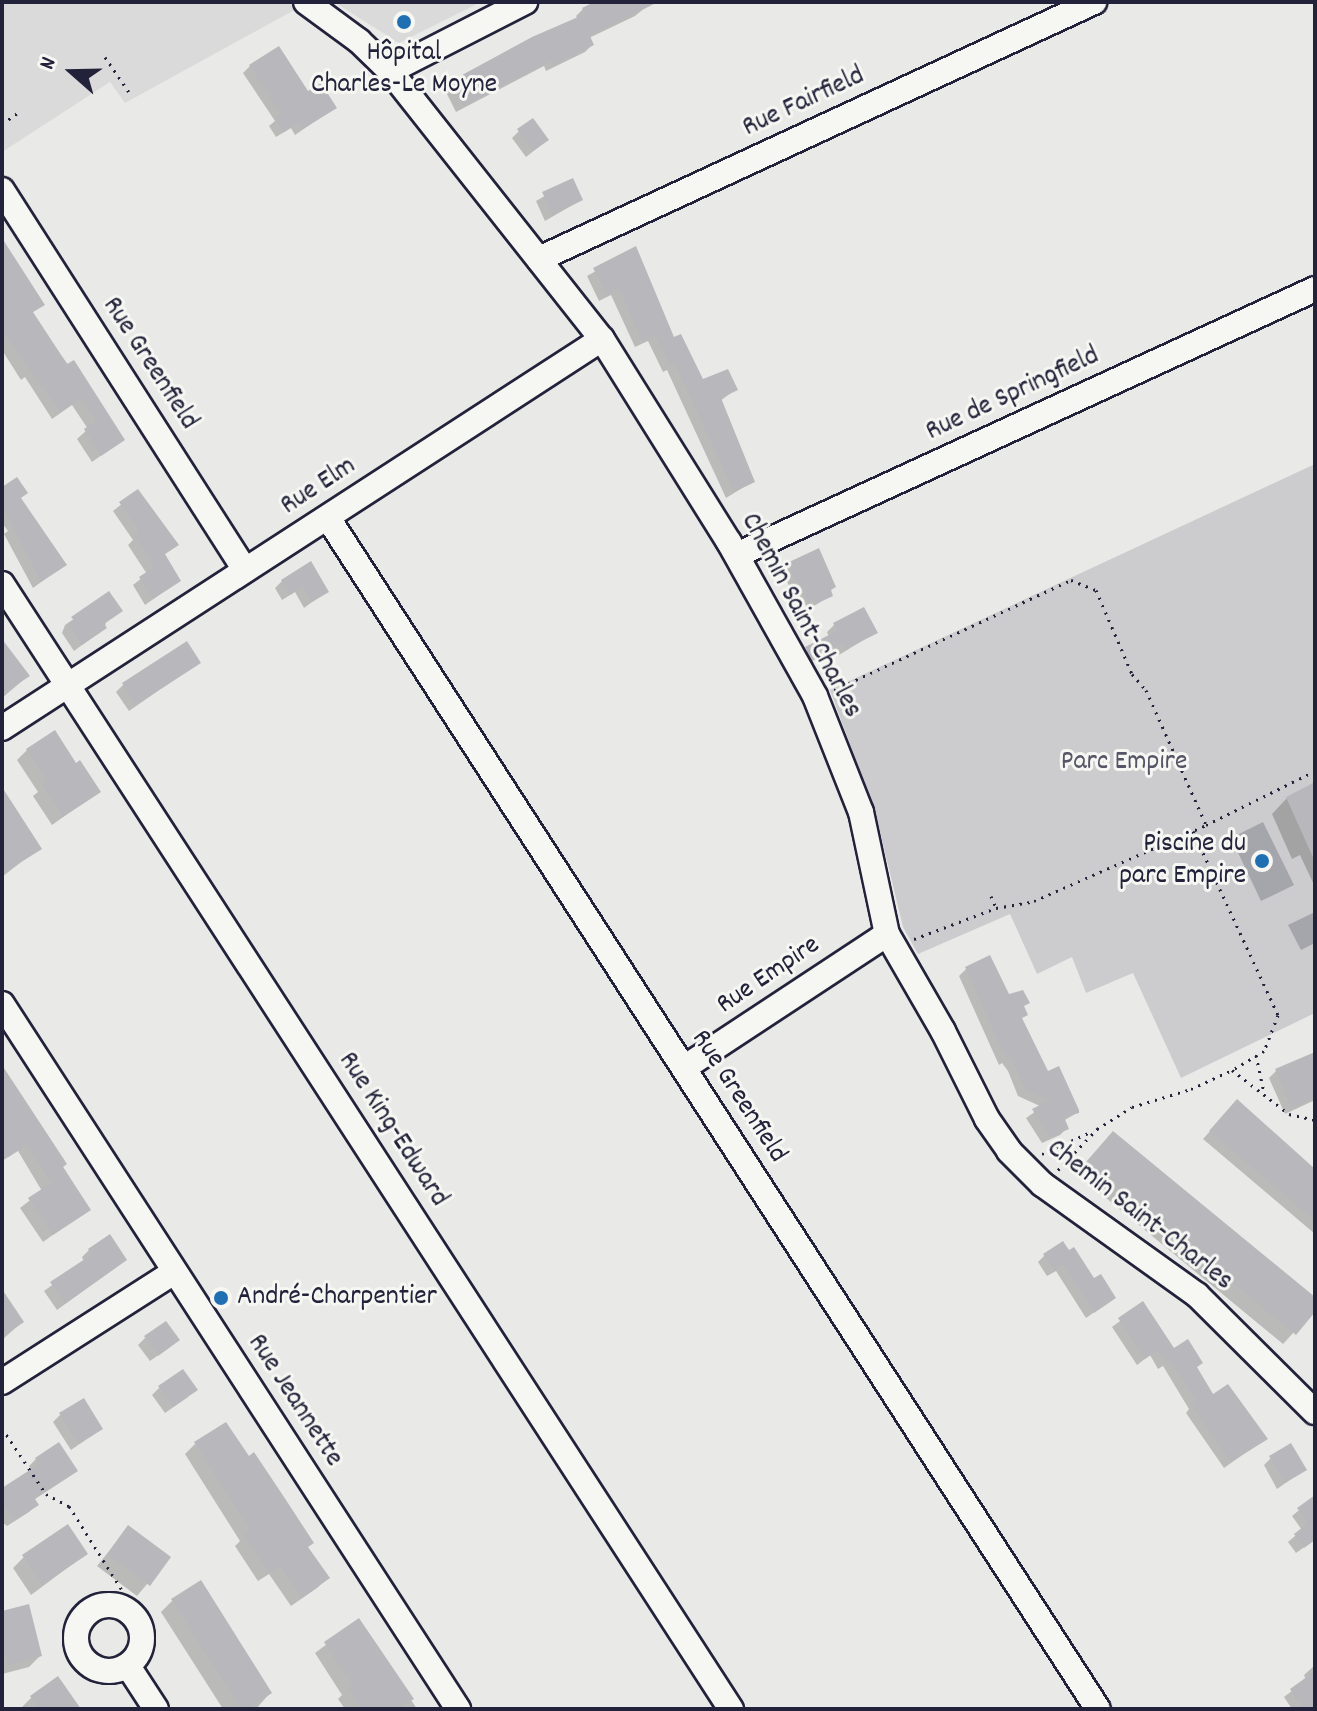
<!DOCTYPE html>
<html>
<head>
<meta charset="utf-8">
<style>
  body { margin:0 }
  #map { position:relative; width:1317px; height:1711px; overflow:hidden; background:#e9e9e7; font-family:Dekko,sans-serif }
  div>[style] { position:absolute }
  .built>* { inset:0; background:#dadada }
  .green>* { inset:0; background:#ccccce }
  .water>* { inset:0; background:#a5a5ac }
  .shadow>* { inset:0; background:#0003 }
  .building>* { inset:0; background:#b8b8bc }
  .path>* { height:3px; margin-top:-1.5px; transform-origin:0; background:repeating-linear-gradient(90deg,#22223b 0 2px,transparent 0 8px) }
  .roads { filter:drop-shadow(2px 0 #22223b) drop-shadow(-2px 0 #22223b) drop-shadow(0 2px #22223b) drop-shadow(0 -2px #22223b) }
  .minor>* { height:24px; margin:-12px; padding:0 12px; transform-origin:12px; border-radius:12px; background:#f6f6f2 }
  .minor>.ring { margin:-12px; padding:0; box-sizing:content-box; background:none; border:24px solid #f6f6f2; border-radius:50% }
  .dots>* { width:22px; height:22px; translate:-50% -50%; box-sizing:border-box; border:4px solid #f6f6f2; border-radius:50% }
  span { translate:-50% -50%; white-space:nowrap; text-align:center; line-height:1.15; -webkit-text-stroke:6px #f6f6f2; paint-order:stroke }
  .poi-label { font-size:28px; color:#22223b }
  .right { translate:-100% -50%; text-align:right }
  .left { translate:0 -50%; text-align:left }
  .street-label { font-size:28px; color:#22223b }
  .park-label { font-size:28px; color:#555567 }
  .frame { position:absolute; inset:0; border:4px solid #22223b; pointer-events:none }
  .north { position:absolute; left:32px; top:32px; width:80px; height:80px; -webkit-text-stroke:6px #f6f6f2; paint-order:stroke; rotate:290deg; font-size:22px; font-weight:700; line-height:32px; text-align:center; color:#22223b }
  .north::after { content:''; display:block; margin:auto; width:28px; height:36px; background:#22223b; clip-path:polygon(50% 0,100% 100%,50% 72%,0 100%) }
</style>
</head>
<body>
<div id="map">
  <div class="built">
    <i style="clip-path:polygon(2px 2px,288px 2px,298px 8px,125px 103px,110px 82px,2px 152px)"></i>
    <i style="clip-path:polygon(334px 2px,481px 2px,399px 43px)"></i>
  </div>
  <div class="green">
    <i style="clip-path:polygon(1315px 464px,1315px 1013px,1181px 1078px,1133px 973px,1086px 993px,1072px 957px,1037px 974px,1010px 914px,918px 954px,903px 927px,876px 815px,830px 690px)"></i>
  </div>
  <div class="water">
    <i style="clip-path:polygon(1263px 822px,1294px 885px,1261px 901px,1231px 838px)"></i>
    <i style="clip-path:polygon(1315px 912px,1315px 943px,1301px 950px,1288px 925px)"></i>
  </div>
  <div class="shadow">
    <i style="clip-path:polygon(597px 2px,652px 2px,635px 16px,589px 38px,592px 45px,585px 52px,546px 71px,544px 66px,456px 112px,445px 90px,452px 83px,578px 20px,576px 16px,583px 9px)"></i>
    <i style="clip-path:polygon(250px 66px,308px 94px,334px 108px,295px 135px,291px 128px,276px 137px,269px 126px,275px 121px,243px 73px)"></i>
    <i style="clip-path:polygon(519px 131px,540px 146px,526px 157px,512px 138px)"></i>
    <i style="clip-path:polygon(572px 180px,581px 200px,545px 221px,536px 201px)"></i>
    <i style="clip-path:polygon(2px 242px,42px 304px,31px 314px,123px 440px,92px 462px,77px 439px,88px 429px,72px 405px,52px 419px,25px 377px,21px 380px,2px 350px)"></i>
    <i style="clip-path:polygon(635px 249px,673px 340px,702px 382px,735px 390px,720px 401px,752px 482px,726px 498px,667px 370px,663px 372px,648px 341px,635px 347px,611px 295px,599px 301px,587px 276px)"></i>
    <i style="clip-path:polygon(2px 489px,19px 499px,64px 565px,33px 588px,4px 534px,8px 531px,2px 523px)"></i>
    <i style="clip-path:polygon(137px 492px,176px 544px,163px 556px,179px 581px,145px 605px,133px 585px,147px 574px,128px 545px,133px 540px,113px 511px)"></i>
    <i style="clip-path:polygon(789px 565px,830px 591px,831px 595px,808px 610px,806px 605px,800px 607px,782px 572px)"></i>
    <i style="clip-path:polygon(282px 581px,327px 591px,304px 608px,295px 592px,282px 600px,275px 588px)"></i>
    <i style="clip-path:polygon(109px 594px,105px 628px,74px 651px,62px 633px,65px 625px)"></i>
    <i style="clip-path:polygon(834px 625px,875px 633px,839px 655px,836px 649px,804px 665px,799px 656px,829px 637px,827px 632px)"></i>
    <i style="clip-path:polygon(2px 656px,28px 676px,2px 698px)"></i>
    <i style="clip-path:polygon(198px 663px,129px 711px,116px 692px,123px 685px)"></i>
    <i style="clip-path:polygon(27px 750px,98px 792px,52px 825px,33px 796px,38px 792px,17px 760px)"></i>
    <i style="clip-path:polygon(1315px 785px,1315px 887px,1300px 855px,1292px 859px,1272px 814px,1287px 798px)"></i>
    <i style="clip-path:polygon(2px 789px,39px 848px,2px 877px)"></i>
    <i style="clip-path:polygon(966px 969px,1022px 1008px,1026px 1014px,1021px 1019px,1047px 1073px,1077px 1113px,1063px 1121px,1067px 1128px,1060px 1135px,1042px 1143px,1026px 1118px,1042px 1107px,1018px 1096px,1008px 1071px,1002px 1063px,999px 1065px,959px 976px)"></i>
    <i style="clip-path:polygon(1315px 1054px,1315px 1100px,1285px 1114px,1269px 1078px,1276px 1071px)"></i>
    <i style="clip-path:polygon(2px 1068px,89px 1209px,43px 1242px,20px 1208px,42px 1191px,18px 1151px,2px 1161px)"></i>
    <i style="clip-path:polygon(1230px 1109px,1315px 1172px,1315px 1234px,1203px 1139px)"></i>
    <i style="clip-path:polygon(1102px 1145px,1315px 1299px,1315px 1309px,1283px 1344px,1077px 1174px)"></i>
    <i style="clip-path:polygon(89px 1250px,125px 1260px,57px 1310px,44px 1291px,84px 1262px,82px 1257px)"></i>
    <i style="clip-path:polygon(1045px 1255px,1094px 1281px,1114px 1298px,1086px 1318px,1056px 1271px,1047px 1276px,1038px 1262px)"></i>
    <i style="clip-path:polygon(2px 1304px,22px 1322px,2px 1340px)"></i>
    <i style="clip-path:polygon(1143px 1304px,1174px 1351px,1213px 1397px,1265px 1439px,1224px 1468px,1186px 1413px,1189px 1409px,1163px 1366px,1158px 1369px,1150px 1355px,1137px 1365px,1112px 1327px)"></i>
    <i style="clip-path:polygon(145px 1338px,170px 1347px,150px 1361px,138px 1345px)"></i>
    <i style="clip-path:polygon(159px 1388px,188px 1397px,165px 1413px,152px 1395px)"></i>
    <i style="clip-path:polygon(60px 1415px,101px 1429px,71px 1450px,53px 1422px)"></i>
    <i style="clip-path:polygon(195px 1444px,307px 1548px,327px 1578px,317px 1588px,291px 1606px,269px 1574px,258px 1581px,235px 1546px,240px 1541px,185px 1454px)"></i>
    <i style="clip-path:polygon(1271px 1458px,1304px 1470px,1277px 1489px,1264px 1465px)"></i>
    <i style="clip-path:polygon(36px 1459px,75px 1471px,33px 1500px,36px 1505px,29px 1512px,7px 1526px,2px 1522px,2px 1490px,32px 1471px,29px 1466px)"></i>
    <i style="clip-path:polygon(1315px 1497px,1315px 1544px,1313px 1541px,1296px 1553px,1288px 1542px,1302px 1530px,1292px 1516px)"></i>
    <i style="clip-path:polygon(128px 1528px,169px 1558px,137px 1596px,97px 1566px)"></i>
    <i style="clip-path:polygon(86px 1554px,31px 1595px,13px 1568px,24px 1557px)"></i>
    <i style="clip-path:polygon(172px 1601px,270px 1693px,256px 1709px,223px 1709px,161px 1612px)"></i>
    <i style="clip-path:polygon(2px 1613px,40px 1656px,29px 1667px,2px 1674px)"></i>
    <i style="clip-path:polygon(359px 1620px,417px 1709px,345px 1709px,338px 1699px,342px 1695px,315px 1653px)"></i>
    <i style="clip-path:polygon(1315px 1665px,1315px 1709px,1292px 1709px,1284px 1697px,1306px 1680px,1304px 1675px)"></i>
    <i style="clip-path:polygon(58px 1679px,78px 1709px,20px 1709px,31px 1698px)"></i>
  </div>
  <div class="building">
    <i style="clip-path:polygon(594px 2px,658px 2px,590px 36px,594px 45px,554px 65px,551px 61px,463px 106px,451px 81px,532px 37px,585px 14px,582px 8px)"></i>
    <i style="clip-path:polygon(279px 46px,308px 91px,321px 83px,337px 108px,303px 129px,299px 122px,284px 132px,275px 118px,281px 114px,249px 65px)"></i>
    <i style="clip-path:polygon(533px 118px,549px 140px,533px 151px,517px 129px)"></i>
    <i style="clip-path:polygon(573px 178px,583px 200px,553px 215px,542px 192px)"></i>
    <i style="clip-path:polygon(2px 238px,45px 305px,33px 312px,67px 364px,74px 360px,125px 440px,101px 456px,84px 429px,96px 421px,81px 398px,60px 412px,2px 331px)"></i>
    <i style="clip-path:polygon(636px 246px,674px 337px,681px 334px,703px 379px,728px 369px,738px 390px,721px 398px,755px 482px,734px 492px,675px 364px,670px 366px,655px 335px,642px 341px,619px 289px,607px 295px,593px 268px)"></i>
    <i style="clip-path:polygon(17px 477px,28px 493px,21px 498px,67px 565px,41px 582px,2px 506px,2px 487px)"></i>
    <i style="clip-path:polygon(138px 489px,179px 545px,165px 554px,181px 581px,153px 599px,139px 577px,154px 567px,134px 536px,139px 532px,119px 502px)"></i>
    <i style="clip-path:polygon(819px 548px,836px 587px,831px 590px,833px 596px,816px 604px,813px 599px,808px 602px,787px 563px)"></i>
    <i style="clip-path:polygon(311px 561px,329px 592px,312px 602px,303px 587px,290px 595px,281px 580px)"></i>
    <i style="clip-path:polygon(109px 591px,123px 611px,104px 624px,107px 628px,82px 645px,68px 624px,74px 620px,71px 617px)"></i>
    <i style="clip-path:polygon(864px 607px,878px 633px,846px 649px,844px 643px,812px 659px,805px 647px,837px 631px,833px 623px)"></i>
    <i style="clip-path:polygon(2px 639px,30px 676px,2px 694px)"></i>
    <i style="clip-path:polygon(187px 641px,201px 663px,136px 705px,122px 683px)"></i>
    <i style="clip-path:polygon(55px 730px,76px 763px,80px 760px,101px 792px,63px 817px,42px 785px,47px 781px,26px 749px)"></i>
    <i style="clip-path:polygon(1315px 782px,1315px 862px,1286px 797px)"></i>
    <i style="clip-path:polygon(2px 787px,42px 849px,2px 874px)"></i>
    <i style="clip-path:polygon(990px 955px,1009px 994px,1023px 990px,1030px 1003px,1024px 1006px,1028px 1015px,1022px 1018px,1048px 1071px,1059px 1066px,1079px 1110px,1079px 1113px,1064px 1117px,1069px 1129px,1050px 1137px,1032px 1109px,1050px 1100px,1025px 1090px,1014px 1064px,1010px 1057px,1006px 1059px,965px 967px)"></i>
    <i style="clip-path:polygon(1315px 1052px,1315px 1098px,1292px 1108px,1275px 1069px)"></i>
    <i style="clip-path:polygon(2px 1065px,67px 1164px,63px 1167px,91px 1210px,53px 1235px,28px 1198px,51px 1183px,27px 1144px,8px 1157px,2px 1148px)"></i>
    <i style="clip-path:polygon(1237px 1099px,1315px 1169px,1315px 1221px,1209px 1131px)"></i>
    <i style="clip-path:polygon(1113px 1131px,1315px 1297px,1315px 1312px,1296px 1335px,1086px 1162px)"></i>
    <i style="clip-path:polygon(110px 1234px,127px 1260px,65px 1304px,50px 1282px,91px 1255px,88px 1249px)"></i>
    <i style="clip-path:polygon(1063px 1241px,1069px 1250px,1074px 1247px,1094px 1278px,1101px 1274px,1116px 1298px,1094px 1313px,1063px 1265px,1055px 1271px,1043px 1254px)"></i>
    <i style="clip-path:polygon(2px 1289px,24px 1322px,2px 1337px)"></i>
    <i style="clip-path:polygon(1143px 1301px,1174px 1348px,1188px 1339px,1203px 1363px,1197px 1367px,1213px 1394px,1228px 1384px,1268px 1439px,1231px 1462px,1191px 1404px,1196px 1401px,1170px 1361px,1166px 1363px,1158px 1350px,1145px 1359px,1118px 1318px)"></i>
    <i style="clip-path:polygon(166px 1321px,180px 1340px,158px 1356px,144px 1336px)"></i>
    <i style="clip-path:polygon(183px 1369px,198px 1390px,173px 1407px,158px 1386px)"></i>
    <i style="clip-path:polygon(84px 1398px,103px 1429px,79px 1444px,59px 1413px)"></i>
    <i style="clip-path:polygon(226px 1422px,249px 1456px,254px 1452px,286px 1500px,314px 1543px,308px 1547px,330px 1578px,302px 1598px,280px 1566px,269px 1573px,244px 1534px,250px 1530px,194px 1442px)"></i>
    <i style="clip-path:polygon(59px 1442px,78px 1471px,35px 1499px,39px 1505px,14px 1521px,2px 1501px,2px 1488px,39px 1464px,35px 1458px)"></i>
    <i style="clip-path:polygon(1291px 1443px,1307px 1470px,1285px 1483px,1269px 1456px)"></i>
    <i style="clip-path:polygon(1315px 1495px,1315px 1540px,1304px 1548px,1294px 1534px,1308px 1523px,1297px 1508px)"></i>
    <i style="clip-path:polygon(68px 1524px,88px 1554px,42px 1585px,22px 1555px)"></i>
    <i style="clip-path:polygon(128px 1525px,171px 1557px,150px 1586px,107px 1554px)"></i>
    <i style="clip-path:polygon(201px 1580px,272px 1693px,248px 1709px,241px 1709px,171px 1599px)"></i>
    <i style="clip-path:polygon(29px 1604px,42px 1656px,8px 1665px,2px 1640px,2px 1611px)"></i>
    <i style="clip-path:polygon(359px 1618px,414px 1699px,397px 1709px,361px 1709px,347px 1687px,352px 1684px,324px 1642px)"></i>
    <i style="clip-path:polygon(1315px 1671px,1315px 1709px,1303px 1709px,1290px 1689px)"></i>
    <i style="clip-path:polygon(58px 1676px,81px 1709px,39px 1709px,30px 1696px)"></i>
  </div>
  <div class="path">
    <i style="left:105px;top:57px;width:42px;rotate:55.6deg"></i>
    <i style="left:2px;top:124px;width:19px;rotate:-35deg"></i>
    <i style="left:834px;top:690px;width:261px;rotate:-24.9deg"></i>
    <i style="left:1071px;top:580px;width:27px;rotate:22deg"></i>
    <i style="left:1096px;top:590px;width:91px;rotate:66.8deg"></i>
    <i style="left:1132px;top:674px;width:21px;rotate:49deg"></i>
    <i style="left:1146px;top:690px;width:148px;rotate:66deg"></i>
    <i style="left:1193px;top:831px;width:203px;rotate:65.2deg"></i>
    <i style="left:1278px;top:1015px;width:39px;rotate:111deg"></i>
    <i style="left:1264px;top:1051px;width:37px;rotate:149deg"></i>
    <i style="left:991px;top:896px;width:13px;rotate:67deg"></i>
    <i style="left:914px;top:939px;width:88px;rotate:-20.7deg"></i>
    <i style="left:996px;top:908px;width:39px;rotate:-10deg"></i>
    <i style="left:1034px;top:901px;width:188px;rotate:-23.8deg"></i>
    <i style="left:1206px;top:825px;width:122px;rotate:-26.4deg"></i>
    <i style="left:1256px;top:1055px;width:40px;rotate:78deg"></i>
    <i style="left:1042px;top:1154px;width:56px;rotate:-24.3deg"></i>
    <i style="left:1058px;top:1170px;width:57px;rotate:-46.4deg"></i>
    <i style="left:1097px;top:1129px;width:41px;rotate:-32.2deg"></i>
    <i style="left:1132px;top:1107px;width:62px;rotate:-17deg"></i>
    <i style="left:1191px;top:1089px;width:45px;rotate:-24.9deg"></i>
    <i style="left:1232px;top:1070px;width:72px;rotate:37.7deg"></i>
    <i style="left:1289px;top:1114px;width:27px;rotate:13deg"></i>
    <i style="left:2px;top:1428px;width:79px;rotate:56.3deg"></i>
    <i style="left:46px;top:1494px;width:26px;rotate:28deg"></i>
    <i style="left:69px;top:1506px;width:99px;rotate:57.8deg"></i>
  </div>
  <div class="roads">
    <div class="minor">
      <i style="left:306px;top:2px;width:66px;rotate:36.3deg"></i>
      <i style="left:359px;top:41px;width:43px;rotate:44.1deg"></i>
      <i style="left:390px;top:71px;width:342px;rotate:51.7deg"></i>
      <i style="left:602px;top:339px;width:239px;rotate:58deg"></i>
      <i style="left:729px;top:542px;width:176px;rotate:60.8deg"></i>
      <i style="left:815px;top:696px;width:125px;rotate:68.4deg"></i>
      <i style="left:861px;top:812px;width:125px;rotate:78deg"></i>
      <i style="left:887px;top:934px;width:112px;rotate:60deg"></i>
      <i style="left:943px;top:1031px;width:98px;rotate:63.4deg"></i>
      <i style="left:987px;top:1119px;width:39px;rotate:55deg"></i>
      <i style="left:1009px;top:1151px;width:47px;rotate:45deg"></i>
      <i style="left:1042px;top:1184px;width:191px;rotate:35.6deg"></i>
      <i style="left:1197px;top:1295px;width:166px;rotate:44.8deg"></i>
      <i style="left:390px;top:71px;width:152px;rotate:-27.1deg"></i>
      <i style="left:2px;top:190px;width:451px;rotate:57.4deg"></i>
      <i style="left:539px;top:259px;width:612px;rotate:-24.85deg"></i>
      <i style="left:328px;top:518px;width:1418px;rotate:57.12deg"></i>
      <i style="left:737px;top:555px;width:636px;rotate:-24.71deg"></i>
      <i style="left:2px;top:584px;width:1341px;rotate:57.06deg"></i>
      <i style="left:2px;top:728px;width:715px;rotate:-32.96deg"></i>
      <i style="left:2px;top:1004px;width:840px;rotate:57.1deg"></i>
      <i style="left:684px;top:1068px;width:243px;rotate:-33.4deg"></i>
      <i style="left:2px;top:1382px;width:204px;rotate:-32.6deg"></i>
      <i class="ring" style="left:76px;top:1605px;width:42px;height:42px"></i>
      <i style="left:128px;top:1666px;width:51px;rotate:56.9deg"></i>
    </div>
  </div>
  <div class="dots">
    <i style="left:404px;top:22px;background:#1f6fb2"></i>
    <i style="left:1262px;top:861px;background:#1f6fb2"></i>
    <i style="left:221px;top:1298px;background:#1f6fb2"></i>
  </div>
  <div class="poi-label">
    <span style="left:404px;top:70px">Hôpital<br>Charles-Le Moyne</span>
    <span class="right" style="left:1246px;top:861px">Piscine du<br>parc Empire</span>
    <span class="left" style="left:237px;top:1298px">André-Charpentier</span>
  </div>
  <div class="street-label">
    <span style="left:804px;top:103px;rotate:-25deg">Rue Fairfield</span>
    <span style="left:149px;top:364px;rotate:57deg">Rue Greenfield</span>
    <span style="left:1013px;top:395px;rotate:-25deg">Rue de Springfield</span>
    <span style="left:319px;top:487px;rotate:-33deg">Rue Elm</span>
    <span style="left:800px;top:616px;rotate:62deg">Chemin Saint-Charles</span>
    <span style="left:769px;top:976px;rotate:-34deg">Rue Empire</span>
    <span style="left:738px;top:1097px;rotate:57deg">Rue Greenfield</span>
    <span style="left:392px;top:1130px;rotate:57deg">Rue King-Edward</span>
    <span style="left:1139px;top:1216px;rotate:38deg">Chemin Saint-Charles</span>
    <span style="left:294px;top:1401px;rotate:57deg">Rue Jeannette</span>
  </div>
  <div class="park-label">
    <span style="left:1124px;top:763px">Parc Empire</span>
  </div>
  <div class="frame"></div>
  <div class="north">N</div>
</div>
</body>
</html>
